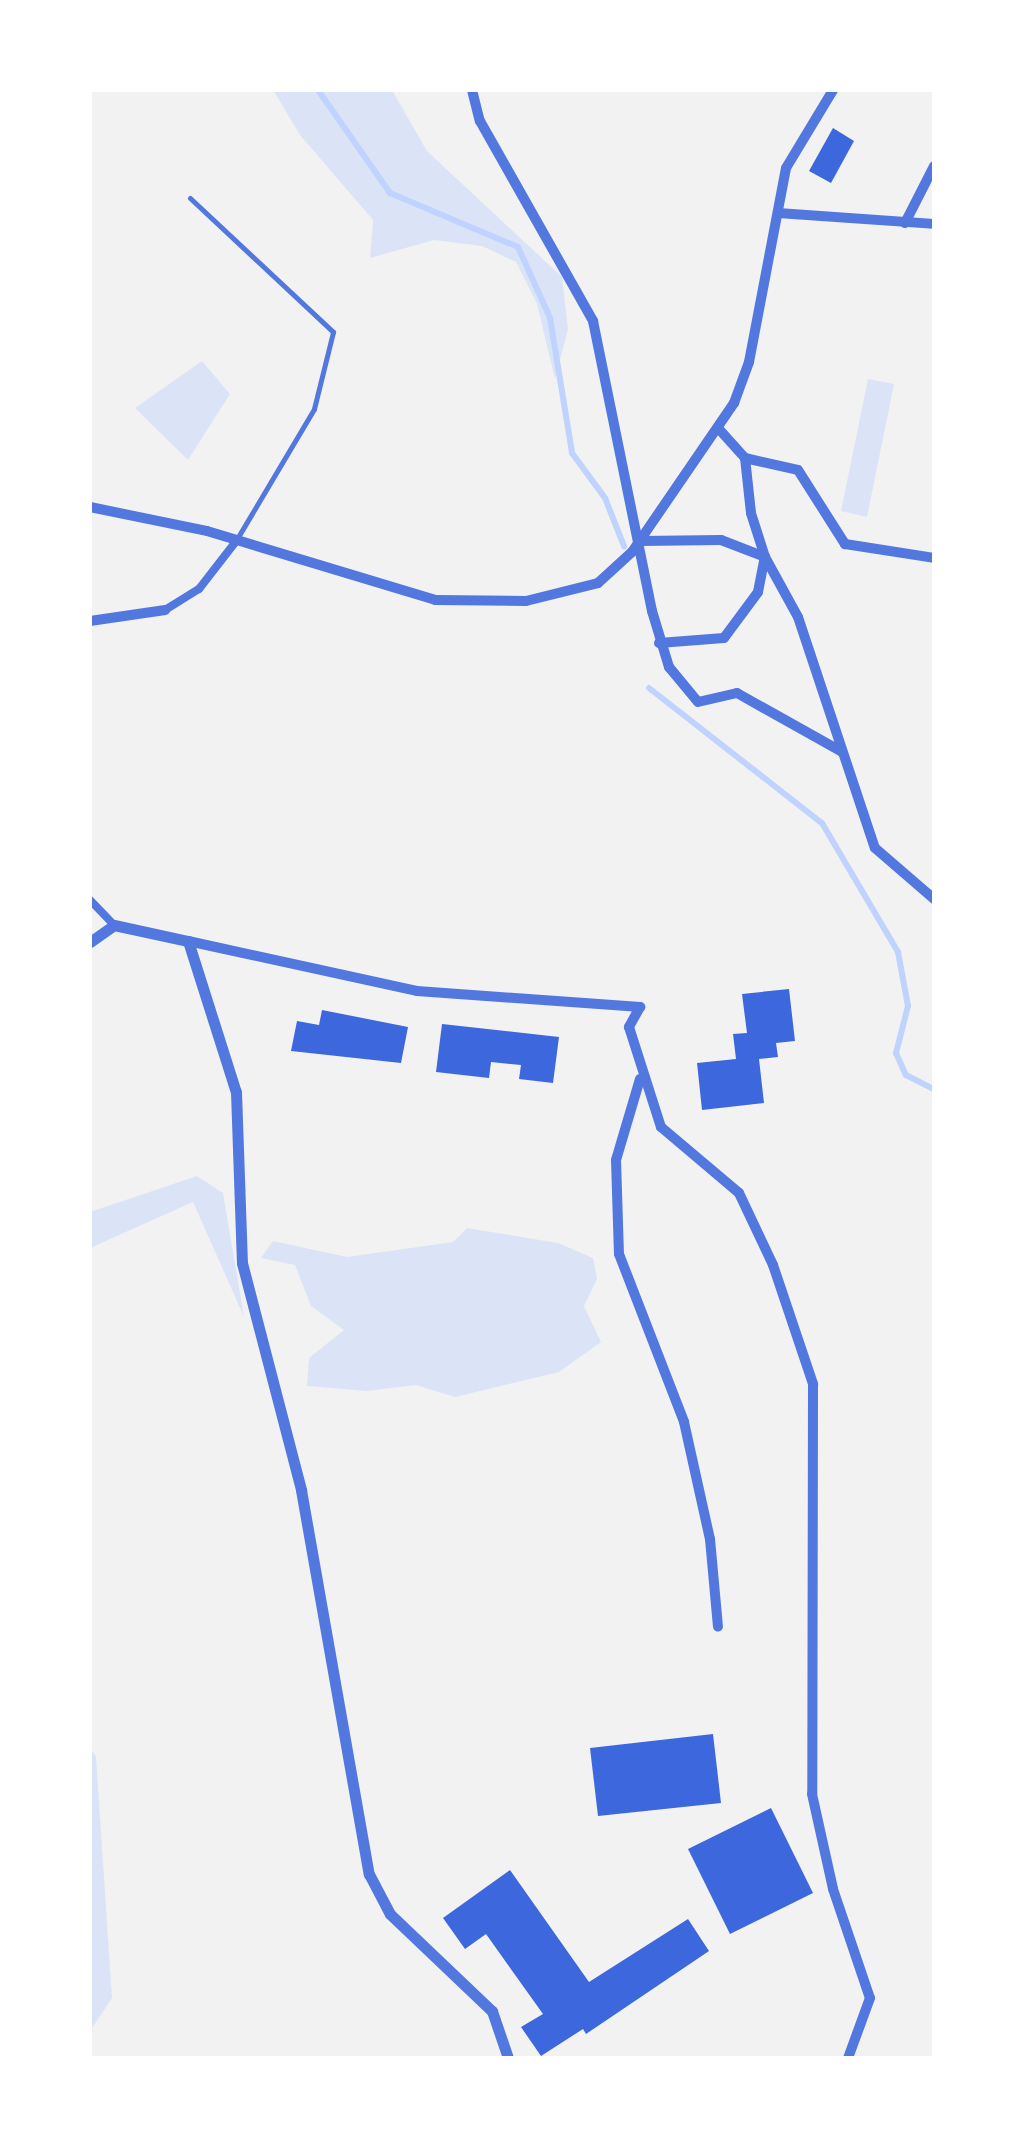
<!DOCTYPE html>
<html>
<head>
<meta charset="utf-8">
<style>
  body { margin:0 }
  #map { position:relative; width:1024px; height:2148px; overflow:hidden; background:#f2f2f2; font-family:"Fira Sans Condensed",sans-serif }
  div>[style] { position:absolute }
  .green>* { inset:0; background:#dbe4f7 }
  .stream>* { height:6px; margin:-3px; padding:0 3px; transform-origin:3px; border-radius:3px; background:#bfd3fe }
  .building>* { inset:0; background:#3d67dc }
  .service>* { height:5px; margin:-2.5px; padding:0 2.5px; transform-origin:2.5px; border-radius:2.5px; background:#5277de }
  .pedestrian>* { height:8px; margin:-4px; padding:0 4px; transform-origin:4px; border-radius:4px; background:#5277de }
  .minor>* { height:10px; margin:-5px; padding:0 5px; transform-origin:5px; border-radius:5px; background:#5277de }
  .tertiary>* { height:11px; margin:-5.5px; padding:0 5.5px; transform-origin:5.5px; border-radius:5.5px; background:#5277de }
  span { translate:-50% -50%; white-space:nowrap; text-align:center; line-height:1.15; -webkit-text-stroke:8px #fff; paint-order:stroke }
  .frame { position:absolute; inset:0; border:92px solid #fff; pointer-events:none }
</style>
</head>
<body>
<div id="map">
  <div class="green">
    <i style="clip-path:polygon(273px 90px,392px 90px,427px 151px,562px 277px,568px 329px,555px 379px,537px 304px,516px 262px,482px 246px,434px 240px,370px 258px,373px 220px,300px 135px)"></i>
    <i style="clip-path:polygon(202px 361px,230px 394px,188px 460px,135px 408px)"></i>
    <i style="clip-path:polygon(868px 379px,894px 384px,867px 517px,841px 511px)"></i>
    <i style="clip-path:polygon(197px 1176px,223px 1193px,244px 1317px,193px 1202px,90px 1248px,90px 1212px)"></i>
    <i style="clip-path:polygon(467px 1228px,558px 1243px,593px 1258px,597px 1279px,584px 1306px,601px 1342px,559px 1372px,455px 1397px,416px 1385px,367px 1391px,307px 1386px,309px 1358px,344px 1330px,311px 1306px,295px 1265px,261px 1258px,273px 1241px,347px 1257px,453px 1242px)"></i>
    <i style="clip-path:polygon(90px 1749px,96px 1756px,112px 1998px,90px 2031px)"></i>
  </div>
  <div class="stream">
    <i style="left:318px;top:90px;width:126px;rotate:55deg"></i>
    <i style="left:390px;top:193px;width:139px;rotate:22.9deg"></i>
    <i style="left:518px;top:247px;width:78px;rotate:65.7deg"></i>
    <i style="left:550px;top:318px;width:137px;rotate:80.7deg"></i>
    <i style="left:572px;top:453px;width:56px;rotate:53.7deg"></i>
    <i style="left:605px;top:498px;width:52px;rotate:68.4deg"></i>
    <i style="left:649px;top:688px;width:219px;rotate:38deg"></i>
    <i style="left:822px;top:823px;width:150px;rotate:59.5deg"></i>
    <i style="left:898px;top:952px;width:55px;rotate:79.5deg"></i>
    <i style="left:908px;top:1006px;width:49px;rotate:104.3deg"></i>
    <i style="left:896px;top:1053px;width:24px;rotate:66deg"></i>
    <i style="left:906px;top:1075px;width:31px;rotate:27deg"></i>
  </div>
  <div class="building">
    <i style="clip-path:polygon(833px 128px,854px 141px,831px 183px,809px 171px)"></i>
    <i style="clip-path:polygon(789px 989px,795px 1041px,776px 1043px,778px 1057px,759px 1059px,764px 1103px,702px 1110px,697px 1063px,736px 1059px,733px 1034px,747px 1033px,742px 994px)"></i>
    <i style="clip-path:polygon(322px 1010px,408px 1027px,401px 1063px,291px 1051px,297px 1021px,319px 1025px)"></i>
    <i style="clip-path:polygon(442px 1024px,559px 1037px,553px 1083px,519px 1079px,521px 1065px,491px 1062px,489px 1078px,436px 1072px)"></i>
    <i style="clip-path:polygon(713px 1734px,721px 1803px,598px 1816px,590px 1748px)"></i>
    <i style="clip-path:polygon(771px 1808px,813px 1893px,730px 1934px,688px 1849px)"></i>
    <i style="clip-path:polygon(510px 1870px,589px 1982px,688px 1919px,709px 1951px,586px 2034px,583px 2029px,541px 2056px,521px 2027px,543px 2014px,486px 1934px,465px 1949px,443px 1918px)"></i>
  </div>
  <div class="service">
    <i style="left:190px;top:198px;width:196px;rotate:43.1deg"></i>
    <i style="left:333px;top:332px;width:79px;rotate:103.9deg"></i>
    <i style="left:314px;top:409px;width:149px;rotate:120.7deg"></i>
  </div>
  <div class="pedestrian">
    <i style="left:165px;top:610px;width:40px;rotate:-32deg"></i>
    <i style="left:199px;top:589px;width:62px;rotate:-52.2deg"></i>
    <i style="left:90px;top:900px;width:35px;rotate:46deg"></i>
  </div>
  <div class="minor">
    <i style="left:472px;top:90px;width:32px;rotate:76deg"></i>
    <i style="left:480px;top:121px;width:230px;rotate:60.5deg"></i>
    <i style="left:593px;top:321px;width:296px;rotate:78.5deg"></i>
    <i style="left:652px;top:611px;width:59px;rotate:73.1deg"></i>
    <i style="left:669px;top:667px;width:45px;rotate:50.4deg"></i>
    <i style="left:698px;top:702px;width:40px;rotate:-13deg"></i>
    <i style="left:737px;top:693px;width:120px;rotate:29.3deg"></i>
    <i style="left:778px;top:213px;width:156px;rotate:4deg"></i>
    <i style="left:905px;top:223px;width:64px;rotate:-63deg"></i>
    <i style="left:745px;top:458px;width:54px;rotate:12.8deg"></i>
    <i style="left:798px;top:470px;width:88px;rotate:57.6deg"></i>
    <i style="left:845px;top:544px;width:90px;rotate:8.9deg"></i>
    <i style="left:90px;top:507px;width:119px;rotate:11.6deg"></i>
    <i style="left:207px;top:531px;width:238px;rotate:16.8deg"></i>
    <i style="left:435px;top:600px;width:91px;rotate:0.6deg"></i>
    <i style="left:526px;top:601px;width:74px;rotate:-14deg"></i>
    <i style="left:598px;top:583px;width:46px;rotate:-42.4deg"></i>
    <i style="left:632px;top:552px;width:181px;rotate:-55.6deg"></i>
    <i style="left:734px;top:403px;width:44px;rotate:-69.9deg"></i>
    <i style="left:749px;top:362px;width:197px;rotate:-79.2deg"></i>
    <i style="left:786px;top:168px;width:91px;rotate:-58.9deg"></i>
    <i style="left:640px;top:541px;width:81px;rotate:-0.7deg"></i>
    <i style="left:721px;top:540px;width:47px;rotate:21.1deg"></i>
    <i style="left:765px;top:557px;width:68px;rotate:61.2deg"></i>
    <i style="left:798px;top:617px;width:243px;rotate:71.6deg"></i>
    <i style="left:875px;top:848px;width:78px;rotate:40.8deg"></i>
    <i style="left:90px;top:621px;width:76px;rotate:-8.3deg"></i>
    <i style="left:659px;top:643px;width:65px;rotate:-4.4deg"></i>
    <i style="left:724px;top:638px;width:57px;rotate:-53.5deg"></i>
    <i style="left:758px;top:592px;width:36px;rotate:-79deg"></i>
    <i style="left:765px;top:557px;width:46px;rotate:-107.7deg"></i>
    <i style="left:751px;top:513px;width:55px;rotate:-96.2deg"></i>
    <i style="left:745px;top:458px;width:39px;rotate:-132deg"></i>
    <i style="left:188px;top:941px;width:234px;rotate:12.3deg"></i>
    <i style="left:417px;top:991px;width:224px;rotate:4.1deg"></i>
    <i style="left:640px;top:1007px;width:23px;rotate:119deg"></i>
    <i style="left:629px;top:1027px;width:105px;rotate:72.3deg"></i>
    <i style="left:661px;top:1127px;width:102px;rotate:40.2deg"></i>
    <i style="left:739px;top:1193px;width:80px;rotate:64.7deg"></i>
    <i style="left:773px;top:1265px;width:126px;rotate:71.4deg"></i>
    <i style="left:813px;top:1384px;width:410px;rotate:90.1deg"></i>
    <i style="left:812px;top:1794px;width:97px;rotate:77.5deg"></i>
    <i style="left:833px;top:1889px;width:115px;rotate:71.3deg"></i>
    <i style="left:870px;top:1998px;width:64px;rotate:110.1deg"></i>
    <i style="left:640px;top:1079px;width:84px;rotate:106.5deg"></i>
    <i style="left:616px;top:1160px;width:94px;rotate:88.2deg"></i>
    <i style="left:619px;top:1254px;width:180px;rotate:68.8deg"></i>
    <i style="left:684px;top:1422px;width:120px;rotate:77.5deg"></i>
    <i style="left:710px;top:1539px;width:88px;rotate:84.8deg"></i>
  </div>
  <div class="tertiary">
    <i style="left:90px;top:942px;width:29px;rotate:-35deg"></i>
    <i style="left:114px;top:925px;width:76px;rotate:12.2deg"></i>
    <i style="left:188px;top:941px;width:158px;rotate:72.4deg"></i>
    <i style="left:236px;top:1092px;width:171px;rotate:88deg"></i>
    <i style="left:242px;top:1263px;width:235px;rotate:75.4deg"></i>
    <i style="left:301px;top:1490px;width:390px;rotate:80deg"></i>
    <i style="left:369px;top:1874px;width:45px;rotate:62.3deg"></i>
    <i style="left:390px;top:1914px;width:141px;rotate:43.6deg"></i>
    <i style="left:492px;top:2011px;width:50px;rotate:71.2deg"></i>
  </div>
  <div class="frame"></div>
</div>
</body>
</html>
